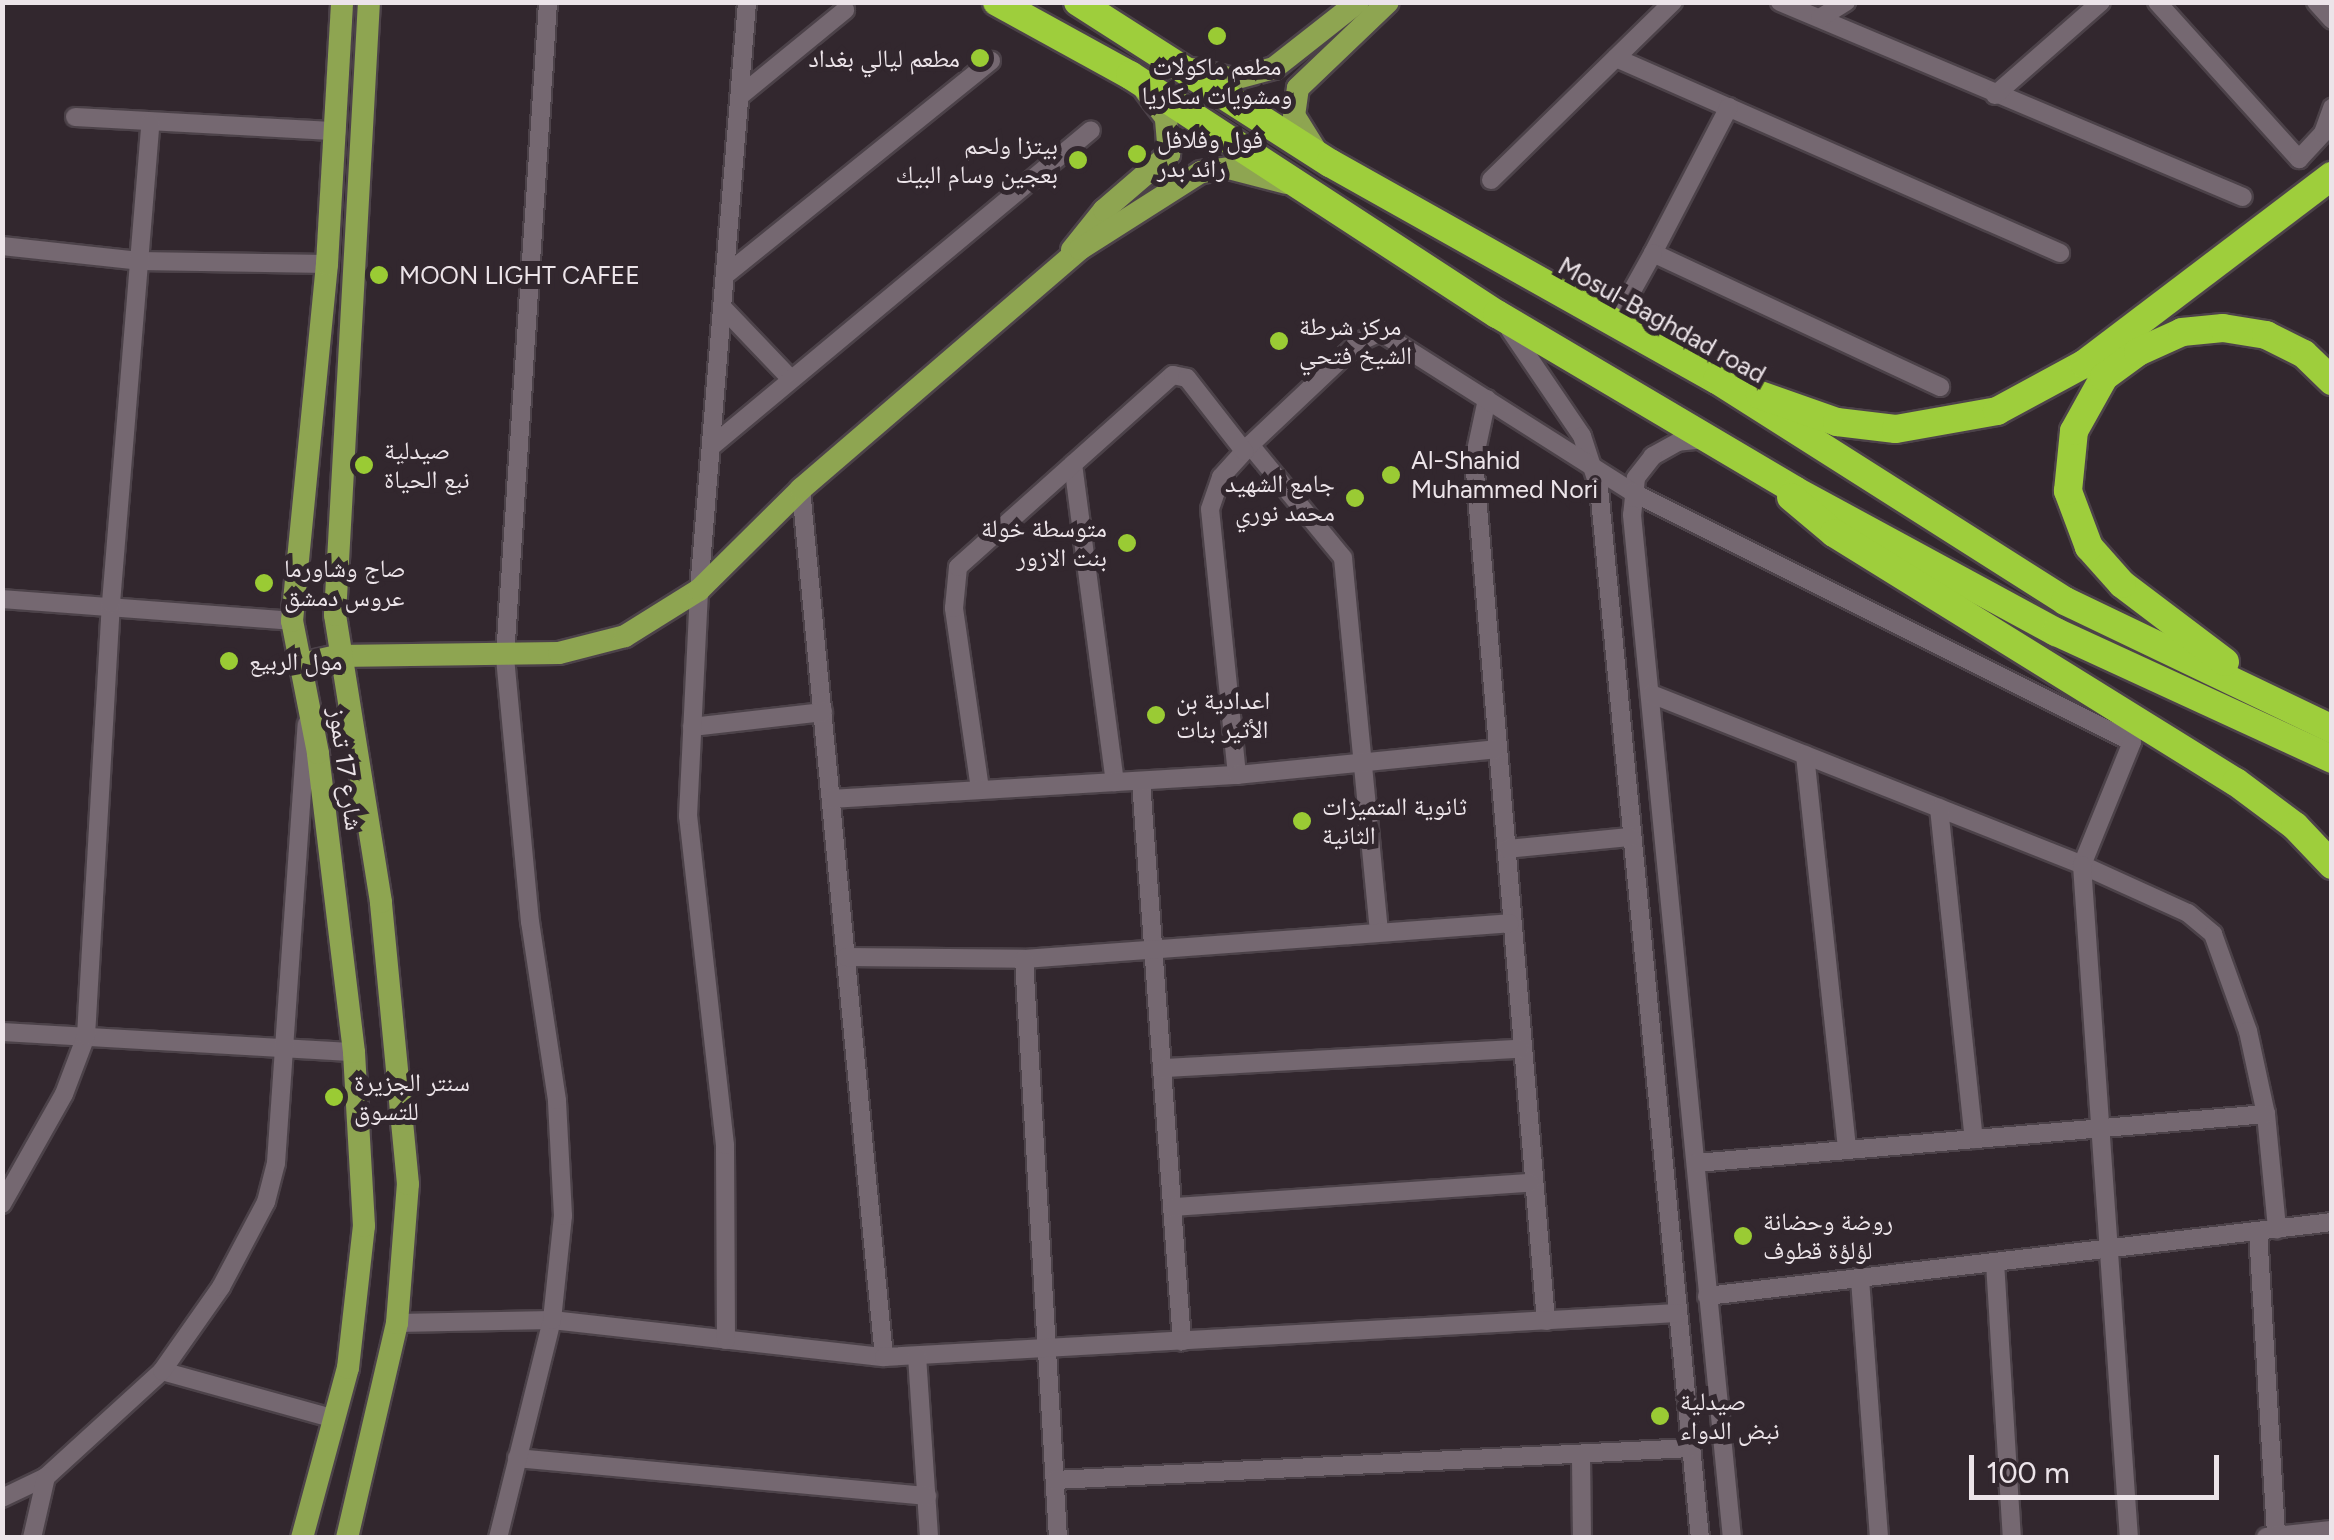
<!DOCTYPE html>
<html>
<head>
<meta charset="utf-8">
<style>
  body { margin:0 }
  #map { position:relative; width:2334px; height:1540px; overflow:hidden; background:#32272e; font-family:Figtree,"Noto Naskh Arabic",sans-serif }
  div>[style] { position:absolute }
  .roads { filter:drop-shadow(2px 0 #4c4249) drop-shadow(-2px 0 #4c4249) drop-shadow(0 2px #4c4249) drop-shadow(0 -2px #4c4249) }
  .minor>* { height:18px; margin:-9px; padding:0 9px; transform-origin:9px; border-radius:9px; background:#756871 }
  .major>* { height:22px; margin:-11px; padding:0 11px; transform-origin:11px; border-radius:11px; background:#8ea551 }
  .highway>* { height:28px; margin:-14px; padding:0 14px; transform-origin:14px; border-radius:14px; background:#9ece3c }
  .dots>* { width:28px; height:28px; translate:-50% -50%; box-sizing:border-box; border:5px solid #32272e; border-radius:50% }
  span { translate:-50% -50%; white-space:nowrap; text-align:center; line-height:1.15; -webkit-text-stroke:10px #32272e; paint-order:stroke }
  .poi-label { font-size:25px; color:#ece4e9 }
  .right { translate:-100% -50%; text-align:right }
  .left { translate:0 -50%; text-align:left }
  .street-label { font-size:25px; color:#ece4e9 }
  .frame { position:absolute; inset:0; border:5px solid #ece4e9; pointer-events:none }
  .scale { position:absolute; left:1969px; top:1455px; width:250px; height:45px; box-sizing:border-box; border:5px solid #ece4e9; border-top:0; padding-left:12px; font-size:30px; line-height:35px; white-space:nowrap; color:#ece4e9; -webkit-text-stroke:8px #32272e; paint-order:stroke }
</style>
</head>
<body>
<div id="map">
  <div class="roads">
    <div class="minor">
      <i style="left:1780px;top:2px;width:502px;rotate:22.84deg"></i>
      <i style="left:2157px;top:2px;width:212px;rotate:47.9deg"></i>
      <i style="left:2299px;top:159px;width:35px;rotate:-47deg"></i>
      <i style="left:2323px;top:133px;width:27px;rotate:-70deg"></i>
      <i style="left:2316px;top:2px;width:24px;rotate:48deg"></i>
      <i style="left:1820px;top:18px;width:31px;rotate:-32deg"></i>
      <i style="left:1616px;top:58px;width:485px;rotate:23.7deg"></i>
      <i style="left:1995px;top:95px;width:141px;rotate:-41.3deg"></i>
      <i style="left:740px;top:96px;width:136px;rotate:-39.3deg"></i>
      <i style="left:1729px;top:107px;width:165px;rotate:117.5deg"></i>
      <i style="left:1653px;top:253px;width:317px;rotate:25deg"></i>
      <i style="left:75px;top:117px;width:262px;rotate:3.1deg"></i>
      <i style="left:1491px;top:180px;width:255px;rotate:-44.4deg"></i>
      <i style="left:2px;top:246px;width:138px;rotate:6.2deg"></i>
      <i style="left:139px;top:261px;width:188px;rotate:0.9deg"></i>
      <i style="left:728px;top:273px;width:338px;rotate:-38.9deg"></i>
      <i style="left:724px;top:309px;width:94px;rotate:46.3deg"></i>
      <i style="left:1613px;top:325px;width:82px;rotate:-60.9deg"></i>
      <i style="left:1510px;top:330px;width:128px;rotate:55.8deg"></i>
      <i style="left:1582px;top:436px;width:55px;rotate:71.9deg"></i>
      <i style="left:1599px;top:488px;width:1055px;rotate:84.51deg"></i>
      <i style="left:1487px;top:399px;width:62px;rotate:102deg"></i>
      <i style="left:1474px;top:460px;width:864px;rotate:85.22deg"></i>
      <i style="left:1705px;top:439px;width:27px;rotate:174deg"></i>
      <i style="left:1678px;top:442px;width:29px;rotate:151deg"></i>
      <i style="left:1653px;top:456px;width:28px;rotate:128deg"></i>
      <i style="left:1636px;top:478px;width:37px;rotate:96deg"></i>
      <i style="left:1632px;top:515px;width:1028px;rotate:84.42deg"></i>
      <i style="left:1250px;top:445px;width:146px;rotate:50.5deg"></i>
      <i style="left:1343px;top:558px;width:373px;rotate:84.5deg"></i>
      <i style="left:712px;top:446px;width:493px;rotate:-39.8deg"></i>
      <i style="left:1073px;top:464px;width:321px;rotate:82.5deg"></i>
      <i style="left:801px;top:489px;width:872px;rotate:84.54deg"></i>
      <i style="left:2px;top:599px;width:291px;rotate:4.3deg"></i>
      <i style="left:1651px;top:694px;width:464px;rotate:21.6deg"></i>
      <i style="left:2082px;top:865px;width:116px;rotate:24.4deg"></i>
      <i style="left:2188px;top:913px;width:33px;rotate:40deg"></i>
      <i style="left:2213px;top:934px;width:103px;rotate:70.2deg"></i>
      <i style="left:2248px;top:1031px;width:85px;rotate:77.8deg"></i>
      <i style="left:2266px;top:1114px;width:116px;rotate:84.5deg"></i>
      <i style="left:692px;top:727px;width:132px;rotate:-6.5deg"></i>
      <i style="left:1805px;top:755px;width:397px;rotate:83.9deg"></i>
      <i style="left:1237px;top:775px;width:267px;rotate:-95.8deg"></i>
      <i style="left:1210px;top:509px;width:34px;rotate:-71deg"></i>
      <i style="left:1221px;top:477px;width:43px;rotate:-47.8deg"></i>
      <i style="left:1250px;top:445px;width:150px;rotate:-43.4deg"></i>
      <i style="left:1359px;top:342px;width:23px;rotate:-25deg"></i>
      <i style="left:1380px;top:332px;width:299px;rotate:32.4deg"></i>
      <i style="left:1632px;top:492px;width:559px;rotate:26.57deg"></i>
      <i style="left:2132px;top:742px;width:133px;rotate:112.1deg"></i>
      <i style="left:2082px;top:865px;width:675px;rotate:86.01deg"></i>
      <i style="left:1141px;top:781px;width:562px;rotate:85.82deg"></i>
      <i style="left:980px;top:789px;width:183px;rotate:-98.2deg"></i>
      <i style="left:954px;top:608px;width:41px;rotate:-84.4deg"></i>
      <i style="left:958px;top:567px;width:288px;rotate:-41.8deg"></i>
      <i style="left:1173px;top:375px;width:14px;rotate:12deg"></i>
      <i style="left:1187px;top:378px;width:93px;rotate:52deg"></i>
      <i style="left:831px;top:799px;width:407px;rotate:-3.4deg"></i>
      <i style="left:1237px;top:775px;width:261px;rotate:-5.7deg"></i>
      <i style="left:1939px;top:808px;width:333px;rotate:84deg"></i>
      <i style="left:1507px;top:849px;width:124px;rotate:-5.6deg"></i>
      <i style="left:846px;top:957px;width:178px;rotate:0.6deg"></i>
      <i style="left:1024px;top:959px;width:487px;rotate:-4.2deg"></i>
      <i style="left:1024px;top:959px;width:580px;rotate:86.64deg"></i>
      <i style="left:2px;top:1032px;width:353px;rotate:3.3deg"></i>
      <i style="left:1165px;top:1068px;width:355px;rotate:-3.1deg"></i>
      <i style="left:1696px;top:1163px;width:572px;rotate:-4.91deg"></i>
      <i style="left:2px;top:1204px;width:126px;rotate:-60.6deg"></i>
      <i style="left:64px;top:1094px;width:62px;rotate:-69.2deg"></i>
      <i style="left:86px;top:1036px;width:434px;rotate:-86.7deg"></i>
      <i style="left:111px;top:603px;width:481px;rotate:-85.3deg"></i>
      <i style="left:1174px;top:1207px;width:357px;rotate:-3.9deg"></i>
      <i style="left:2258px;top:1231px;width:308px;rotate:86.6deg"></i>
      <i style="left:1995px;top:1262px;width:277px;rotate:86.5deg"></i>
      <i style="left:1860px;top:1279px;width:260px;rotate:85.8deg"></i>
      <i style="left:1707px;top:1296px;width:629px;rotate:-6.75deg"></i>
      <i style="left:397px;top:1323px;width:155px;rotate:-1.1deg"></i>
      <i style="left:552px;top:1320px;width:334px;rotate:6.4deg"></i>
      <i style="left:884px;top:1357px;width:794px;rotate:-3.18deg"></i>
      <i style="left:726px;top:1340px;width:195px;rotate:-90.3deg"></i>
      <i style="left:725px;top:1145px;width:331px;rotate:-96.4deg"></i>
      <i style="left:688px;top:816px;width:226px;rotate:-87.2deg"></i>
      <i style="left:699px;top:590px;width:590px;rotate:-85.33deg"></i>
      <i style="left:917px;top:1356px;width:182px;rotate:86.2deg"></i>
      <i style="left:162px;top:1371px;width:180px;rotate:15.5deg"></i>
      <i style="left:1581px;top:1457px;width:81px;rotate:89.3deg"></i>
      <i style="left:517px;top:1458px;width:412px;rotate:5.3deg"></i>
      <i style="left:1055px;top:1480px;width:637px;rotate:-2.88deg"></i>
      <i style="left:2px;top:1498px;width:49px;rotate:-25.5deg"></i>
      <i style="left:46px;top:1477px;width:157px;rotate:-42.4deg"></i>
      <i style="left:162px;top:1371px;width:103px;rotate:-54.9deg"></i>
      <i style="left:221px;top:1287px;width:96px;rotate:-62.1deg"></i>
      <i style="left:266px;top:1202px;width:40px;rotate:-75.6deg"></i>
      <i style="left:276px;top:1163px;width:440px;rotate:-86deg"></i>
      <i style="left:2266px;top:1537px;width:66px;rotate:-6.1deg"></i>
      <i style="left:32px;top:1538px;width:63px;rotate:-77.1deg"></i>
      <i style="left:498px;top:1538px;width:225px;rotate:-76.1deg"></i>
      <i style="left:552px;top:1320px;width:105px;rotate:-84deg"></i>
      <i style="left:563px;top:1216px;width:116px;rotate:-93deg"></i>
      <i style="left:557px;top:1100px;width:180px;rotate:-98.6deg"></i>
      <i style="left:530px;top:922px;width:266px;rotate:-95.4deg"></i>
      <i style="left:505px;top:657px;width:656px;rotate:-86.24deg"></i>
    </div>
    <div class="major">
      <i style="left:1192px;top:69px;width:42px;rotate:13.7deg"></i>
      <i style="left:1233px;top:79px;width:42px;rotate:-15deg"></i>
      <i style="left:1274px;top:68px;width:107px;rotate:-38.2deg"></i>
      <i style="left:1315px;top:149px;width:39px;rotate:-122deg"></i>
      <i style="left:1294px;top:116px;width:28px;rotate:-82deg"></i>
      <i style="left:1298px;top:88px;width:124px;rotate:-43.7deg"></i>
      <i style="left:1072px;top:250px;width:51px;rotate:-51.3deg"></i>
      <i style="left:1104px;top:210px;width:86px;rotate:-40.7deg"></i>
      <i style="left:1169px;top:154px;width:36px;rotate:-95deg"></i>
      <i style="left:1166px;top:118px;width:34px;rotate:-127deg"></i>
      <i style="left:302px;top:664px;width:37px;rotate:-13deg"></i>
      <i style="left:338px;top:656px;width:221px;rotate:-0.8deg"></i>
      <i style="left:559px;top:653px;width:68px;rotate:-14.4deg"></i>
      <i style="left:625px;top:636px;width:87px;rotate:-31.9deg"></i>
      <i style="left:699px;top:590px;width:144px;rotate:-44.7deg"></i>
      <i style="left:801px;top:489px;width:368px;rotate:-40.7deg"></i>
      <i style="left:1080px;top:249px;width:143px;rotate:-32.5deg"></i>
      <i style="left:1201px;top:172px;width:28px;rotate:-8deg"></i>
      <i style="left:1229px;top:168px;width:59px;rotate:14.7deg"></i>
      <i style="left:302px;top:1538px;width:176px;rotate:-74.9deg"></i>
      <i style="left:348px;top:1368px;width:143px;rotate:-83.6deg"></i>
      <i style="left:364px;top:1226px;width:174px;rotate:-93.3deg"></i>
      <i style="left:354px;top:1052px;width:301px;rotate:-96.9deg"></i>
      <i style="left:318px;top:753px;width:135px;rotate:-101.1deg"></i>
      <i style="left:292px;top:621px;width:359px;rotate:-84.4deg"></i>
      <i style="left:327px;top:264px;width:262px;rotate:-86.7deg"></i>
      <i style="left:347px;top:1538px;width:221px;rotate:-76.9deg"></i>
      <i style="left:397px;top:1323px;width:139px;rotate:-85.5deg"></i>
      <i style="left:408px;top:1184px;width:283px;rotate:-95.5deg"></i>
      <i style="left:381px;top:902px;width:291px;rotate:-99.1deg"></i>
      <i style="left:335px;top:615px;width:614px;rotate:-86.83deg"></i>
    </div>
    <div class="highway">
      <i style="left:997px;top:2px;width:152px;rotate:28.8deg"></i>
      <i style="left:1130px;top:75px;width:438px;rotate:33.1deg"></i>
      <i style="left:1497px;top:314px;width:347px;rotate:30.6deg"></i>
      <i style="left:1796px;top:491px;width:296px;rotate:28.5deg"></i>
      <i style="left:2056px;top:632px;width:304px;rotate:24.7deg"></i>
      <i style="left:1078px;top:2px;width:299px;rotate:32.6deg"></i>
      <i style="left:1330px;top:163px;width:444px;rotate:29.3deg"></i>
      <i style="left:1717px;top:380px;width:412px;rotate:32.4deg"></i>
      <i style="left:2065px;top:601px;width:296px;rotate:25.6deg"></i>
      <i style="left:1760px;top:395px;width:82px;rotate:19.3deg"></i>
      <i style="left:1837px;top:422px;width:59px;rotate:6.8deg"></i>
      <i style="left:1896px;top:429px;width:103px;rotate:-10.1deg"></i>
      <i style="left:1997px;top:411px;width:99px;rotate:-28.4deg"></i>
      <i style="left:2084px;top:364px;width:311px;rotate:-37.2deg"></i>
      <i style="left:1791px;top:497px;width:56px;rotate:39.9deg"></i>
      <i style="left:1834px;top:533px;width:473px;rotate:31.8deg"></i>
      <i style="left:2236px;top:782px;width:74px;rotate:36.7deg"></i>
      <i style="left:2295px;top:826px;width:54px;rotate:46.5deg"></i>
      <i style="left:2225px;top:662px;width:129px;rotate:-142.9deg"></i>
      <i style="left:2122px;top:584px;width:50px;rotate:-131.7deg"></i>
      <i style="left:2089px;top:547px;width:60px;rotate:-110.6deg"></i>
      <i style="left:2068px;top:491px;width:60px;rotate:-84.3deg"></i>
      <i style="left:2074px;top:431px;width:62px;rotate:-60.9deg"></i>
      <i style="left:2104px;top:377px;width:42px;rotate:-36.3deg"></i>
      <i style="left:2138px;top:352px;width:48px;rotate:-24.4deg"></i>
      <i style="left:2182px;top:332px;width:41px;rotate:-5.6deg"></i>
      <i style="left:2223px;top:328px;width:44px;rotate:9.2deg"></i>
      <i style="left:2266px;top:335px;width:42px;rotate:26.6deg"></i>
      <i style="left:2304px;top:354px;width:39px;rotate:44deg"></i>
    </div>
  </div>
  <div class="dots">
    <i style="left:1217px;top:36px;background:#9acb34"></i>
    <i style="left:980px;top:58px;background:#9acb34"></i>
    <i style="left:1137px;top:154px;background:#9acb34"></i>
    <i style="left:1078px;top:160px;background:#9acb34"></i>
    <i style="left:379px;top:275px;background:#9acb34"></i>
    <i style="left:1279px;top:341px;background:#9acb34"></i>
    <i style="left:364px;top:465px;background:#9acb34"></i>
    <i style="left:1391px;top:475px;background:#9acb34"></i>
    <i style="left:1355px;top:498px;background:#9acb34"></i>
    <i style="left:1127px;top:543px;background:#9acb34"></i>
    <i style="left:264px;top:583px;background:#9acb34"></i>
    <i style="left:229px;top:661px;background:#9acb34"></i>
    <i style="left:1156px;top:715px;background:#9acb34"></i>
    <i style="left:1302px;top:821px;background:#9acb34"></i>
    <i style="left:334px;top:1097px;background:#9acb34"></i>
    <i style="left:1743px;top:1236px;background:#9acb34"></i>
    <i style="left:1660px;top:1416px;background:#9acb34"></i>
  </div>
  <div class="poi-label">
    <span class="right" style="left:960px;top:58px">مطعم ليالي بغداد</span>
    <span style="left:1217px;top:81px">مطعم ماكولات<br>ومشويات سكاريا</span>
    <span class="left" style="left:1157px;top:154px">فول وفلافل<br>رائد بدر</span>
    <span class="right" style="left:1058px;top:160px">بيتزا ولحم<br>بعجين وسام البيك</span>
    <span class="left" style="left:399px;top:275px">MOON LIGHT CAFEE</span>
    <span class="left" style="left:1299px;top:341px">مركز شرطة<br>الشيخ فتحي</span>
    <span class="left" style="left:384px;top:465px">صيدلية<br>نبع الحياة</span>
    <span class="left" style="left:1411px;top:475px">Al-Shahid<br>Muhammed Nori</span>
    <span class="right" style="left:1335px;top:498px">جامع الشهيد<br>محمد نوري</span>
    <span class="right" style="left:1107px;top:543px">متوسطة خولة<br>بنت الازور</span>
    <span class="left" style="left:284px;top:583px">صاج وشاورما<br>عروس دمشق</span>
    <span class="left" style="left:249px;top:661px">مول الربيع</span>
    <span class="left" style="left:1176px;top:715px">اعدادية بن<br>الأثير بنات</span>
    <span class="left" style="left:1322px;top:821px">ثانوية المتميزات<br>الثانية</span>
    <span class="left" style="left:354px;top:1097px">سنتر الجزيرة<br>للتسوق</span>
    <span class="left" style="left:1763px;top:1236px">روضة وحضانة<br>لؤلؤة قطوف</span>
    <span class="left" style="left:1680px;top:1416px">صيدلية<br>نبض الدواء</span>
  </div>
  <div class="street-label">
    <span style="left:1662px;top:320px;rotate:29deg">Mosul-Baghdad road</span>
    <span style="left:346px;top:769px;rotate:82deg">شارع 17 تموز</span>
  </div>
  <div class="frame"></div>
  <div class="scale">100 m</div>
</div>
</body>
</html>
